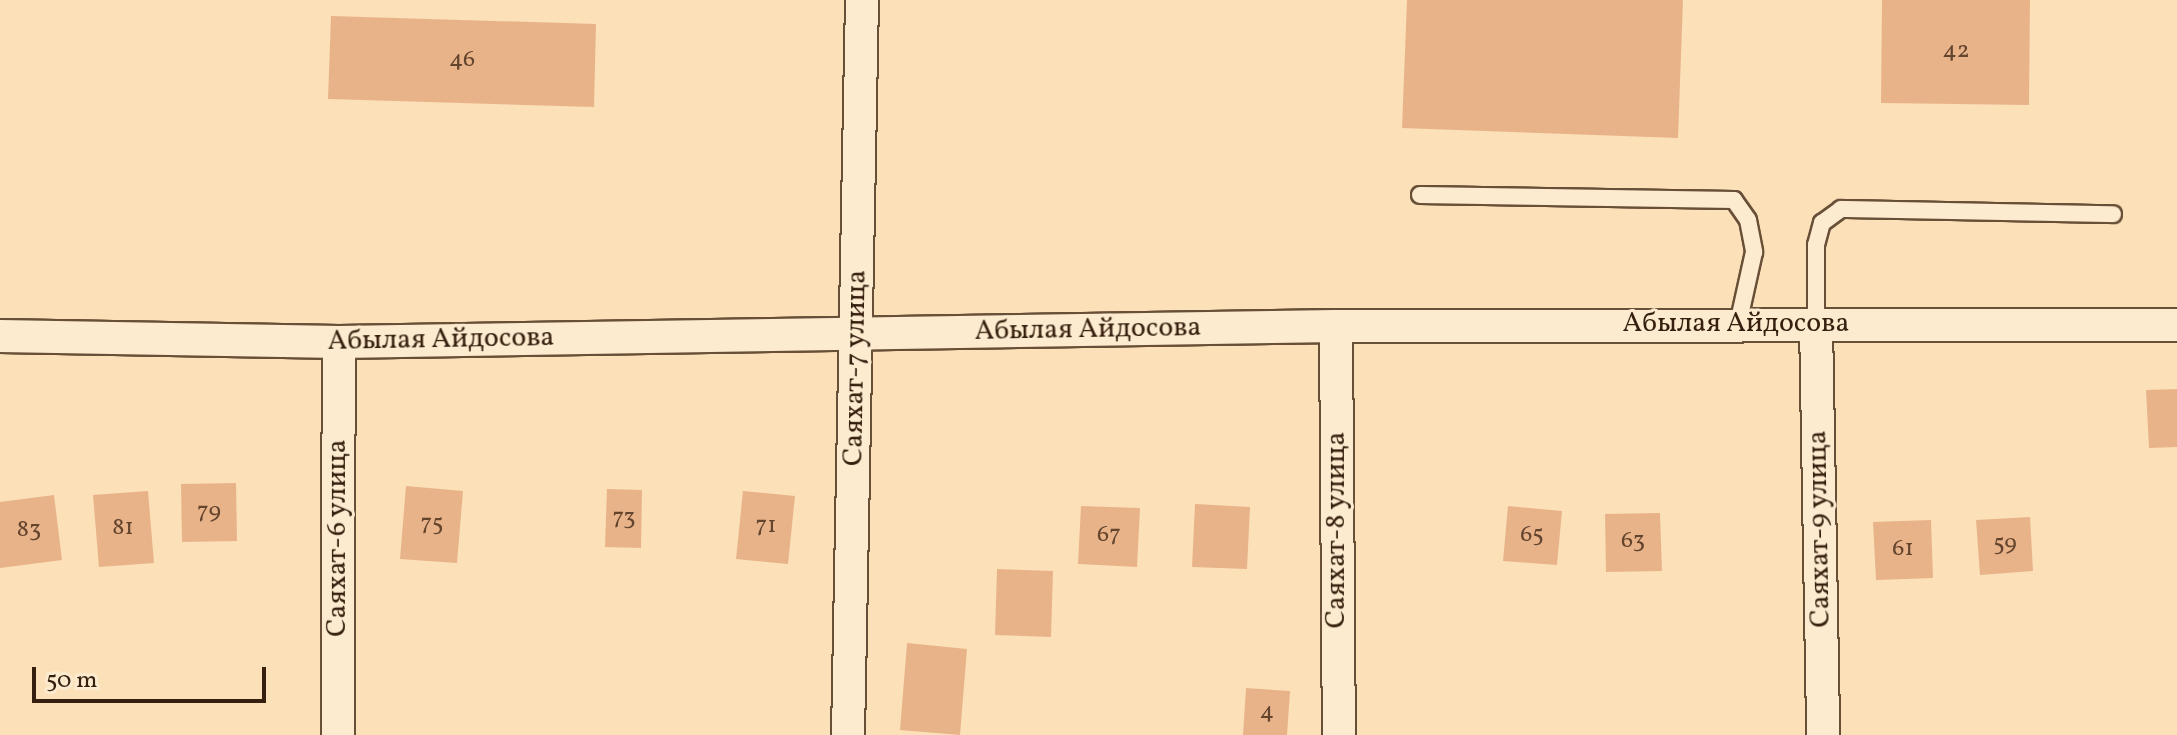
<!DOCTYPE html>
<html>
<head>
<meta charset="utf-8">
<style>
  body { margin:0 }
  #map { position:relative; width:2177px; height:735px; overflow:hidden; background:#fce0b7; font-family:Vollkorn,serif }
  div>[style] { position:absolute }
  .building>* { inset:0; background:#e9b38a }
  .roads { filter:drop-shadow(2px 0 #684f38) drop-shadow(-2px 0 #684f38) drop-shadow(0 2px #684f38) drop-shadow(0 -2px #684f38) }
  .lane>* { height:16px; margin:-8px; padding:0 8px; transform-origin:8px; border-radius:8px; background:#fdebd0 }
  .street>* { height:32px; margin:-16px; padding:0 16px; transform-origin:16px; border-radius:16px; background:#fdebd0 }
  span { translate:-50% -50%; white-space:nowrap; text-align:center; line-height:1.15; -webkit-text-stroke:6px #fdebd0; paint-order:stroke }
  .number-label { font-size:24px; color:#63442d }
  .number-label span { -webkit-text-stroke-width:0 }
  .street-label { font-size:28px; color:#361f0e }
  .scale { position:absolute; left:32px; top:667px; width:234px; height:36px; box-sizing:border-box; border:4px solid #361f0e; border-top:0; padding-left:10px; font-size:24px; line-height:28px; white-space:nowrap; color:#361f0e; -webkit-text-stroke:6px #fdebd0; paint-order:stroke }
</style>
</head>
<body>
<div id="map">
  <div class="building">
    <i style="clip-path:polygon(1407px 0,1683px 0,1678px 138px,1402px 128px)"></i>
    <i style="clip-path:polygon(1882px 0,2030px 0,2029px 105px,1881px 103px)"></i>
    <i style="clip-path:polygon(331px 16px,596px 24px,594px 107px,328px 99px)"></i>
    <i style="clip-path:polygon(2177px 389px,2177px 447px,2149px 448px,2146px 390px)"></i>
    <i style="clip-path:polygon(236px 483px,237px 541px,182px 542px,181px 484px)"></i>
    <i style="clip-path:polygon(406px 486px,463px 491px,457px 563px,400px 559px)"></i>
    <i style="clip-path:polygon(607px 489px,642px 490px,641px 548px,605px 547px)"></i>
    <i style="clip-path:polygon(148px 491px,154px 563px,99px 567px,93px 495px)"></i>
    <i style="clip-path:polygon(743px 491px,795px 496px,788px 564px,736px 559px)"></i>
    <i style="clip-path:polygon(54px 495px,62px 560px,0 568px,0 502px)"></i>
    <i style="clip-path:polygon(1195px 504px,1250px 507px,1247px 569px,1192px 567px)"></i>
    <i style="clip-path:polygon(1081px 506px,1140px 508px,1137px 567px,1078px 564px)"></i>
    <i style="clip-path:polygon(1508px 506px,1562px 511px,1557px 565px,1503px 561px)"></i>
    <i style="clip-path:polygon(1660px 513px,1662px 571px,1606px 572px,1605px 514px)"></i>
    <i style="clip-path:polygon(2030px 517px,2033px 571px,1980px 575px,1976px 520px)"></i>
    <i style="clip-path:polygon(1931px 520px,1933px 578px,1876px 580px,1873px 522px)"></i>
    <i style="clip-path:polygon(997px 569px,1053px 571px,1051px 637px,995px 635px)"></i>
    <i style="clip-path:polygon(907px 643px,967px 649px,960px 735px,900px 730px)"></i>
    <i style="clip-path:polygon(1246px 688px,1290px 691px,1287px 735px,1243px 735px)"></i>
  </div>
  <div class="roads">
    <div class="lane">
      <i style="left:1420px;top:195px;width:314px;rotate:0.9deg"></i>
      <i style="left:1734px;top:200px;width:24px;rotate:55deg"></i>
      <i style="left:1748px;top:220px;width:33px;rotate:79deg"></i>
      <i style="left:1754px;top:252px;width:74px;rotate:102.5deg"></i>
      <i style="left:1816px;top:323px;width:78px;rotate:-90deg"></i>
      <i style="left:1816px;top:245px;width:23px;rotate:-75deg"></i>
      <i style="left:1822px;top:223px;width:24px;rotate:-36deg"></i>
      <i style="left:1841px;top:209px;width:272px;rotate:1.1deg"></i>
    </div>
    <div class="street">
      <i style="left:1816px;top:323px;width:412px;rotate:89deg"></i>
      <i style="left:1336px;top:326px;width:409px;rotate:89.6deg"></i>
      <i style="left:0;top:336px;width:339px;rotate:1deg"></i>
      <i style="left:339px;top:342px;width:997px;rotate:-0.92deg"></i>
      <i style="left:1336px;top:326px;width:841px;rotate:-0.07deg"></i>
      <i style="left:338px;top:735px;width:393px;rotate:-89.9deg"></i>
      <i style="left:848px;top:735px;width:735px;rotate:-88.91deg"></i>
    </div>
  </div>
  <div class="number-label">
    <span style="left:1956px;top:52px">42</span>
    <span style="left:462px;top:61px">46</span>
    <span style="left:209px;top:513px">79</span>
    <span style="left:624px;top:519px">73</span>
    <span style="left:432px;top:525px">75</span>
    <span style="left:766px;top:527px">71</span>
    <span style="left:123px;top:529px">81</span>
    <span style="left:29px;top:531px">83</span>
    <span style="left:1109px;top:536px">67</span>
    <span style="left:1532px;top:536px">65</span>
    <span style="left:1633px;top:542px">63</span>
    <span style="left:2005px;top:545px">59</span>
    <span style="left:1903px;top:550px">61</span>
    <span style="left:1267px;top:713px">4</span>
  </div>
  <div class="street-label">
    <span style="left:1736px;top:324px">Абылая Айдосова</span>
    <span style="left:1088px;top:330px;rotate:-1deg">Абылая Айдосова</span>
    <span style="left:441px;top:340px;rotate:-1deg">Абылая Айдосова</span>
    <span style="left:856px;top:368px;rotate:-89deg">Саяхат-7 улица</span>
    <span style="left:1820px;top:529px;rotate:-91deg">Саяхат-9 улица</span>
    <span style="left:1337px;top:530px;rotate:-90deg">Саяхат-8 улица</span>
    <span style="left:338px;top:538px;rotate:-90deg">Саяхат-6 улица</span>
  </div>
  <div class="scale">50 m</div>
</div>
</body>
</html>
